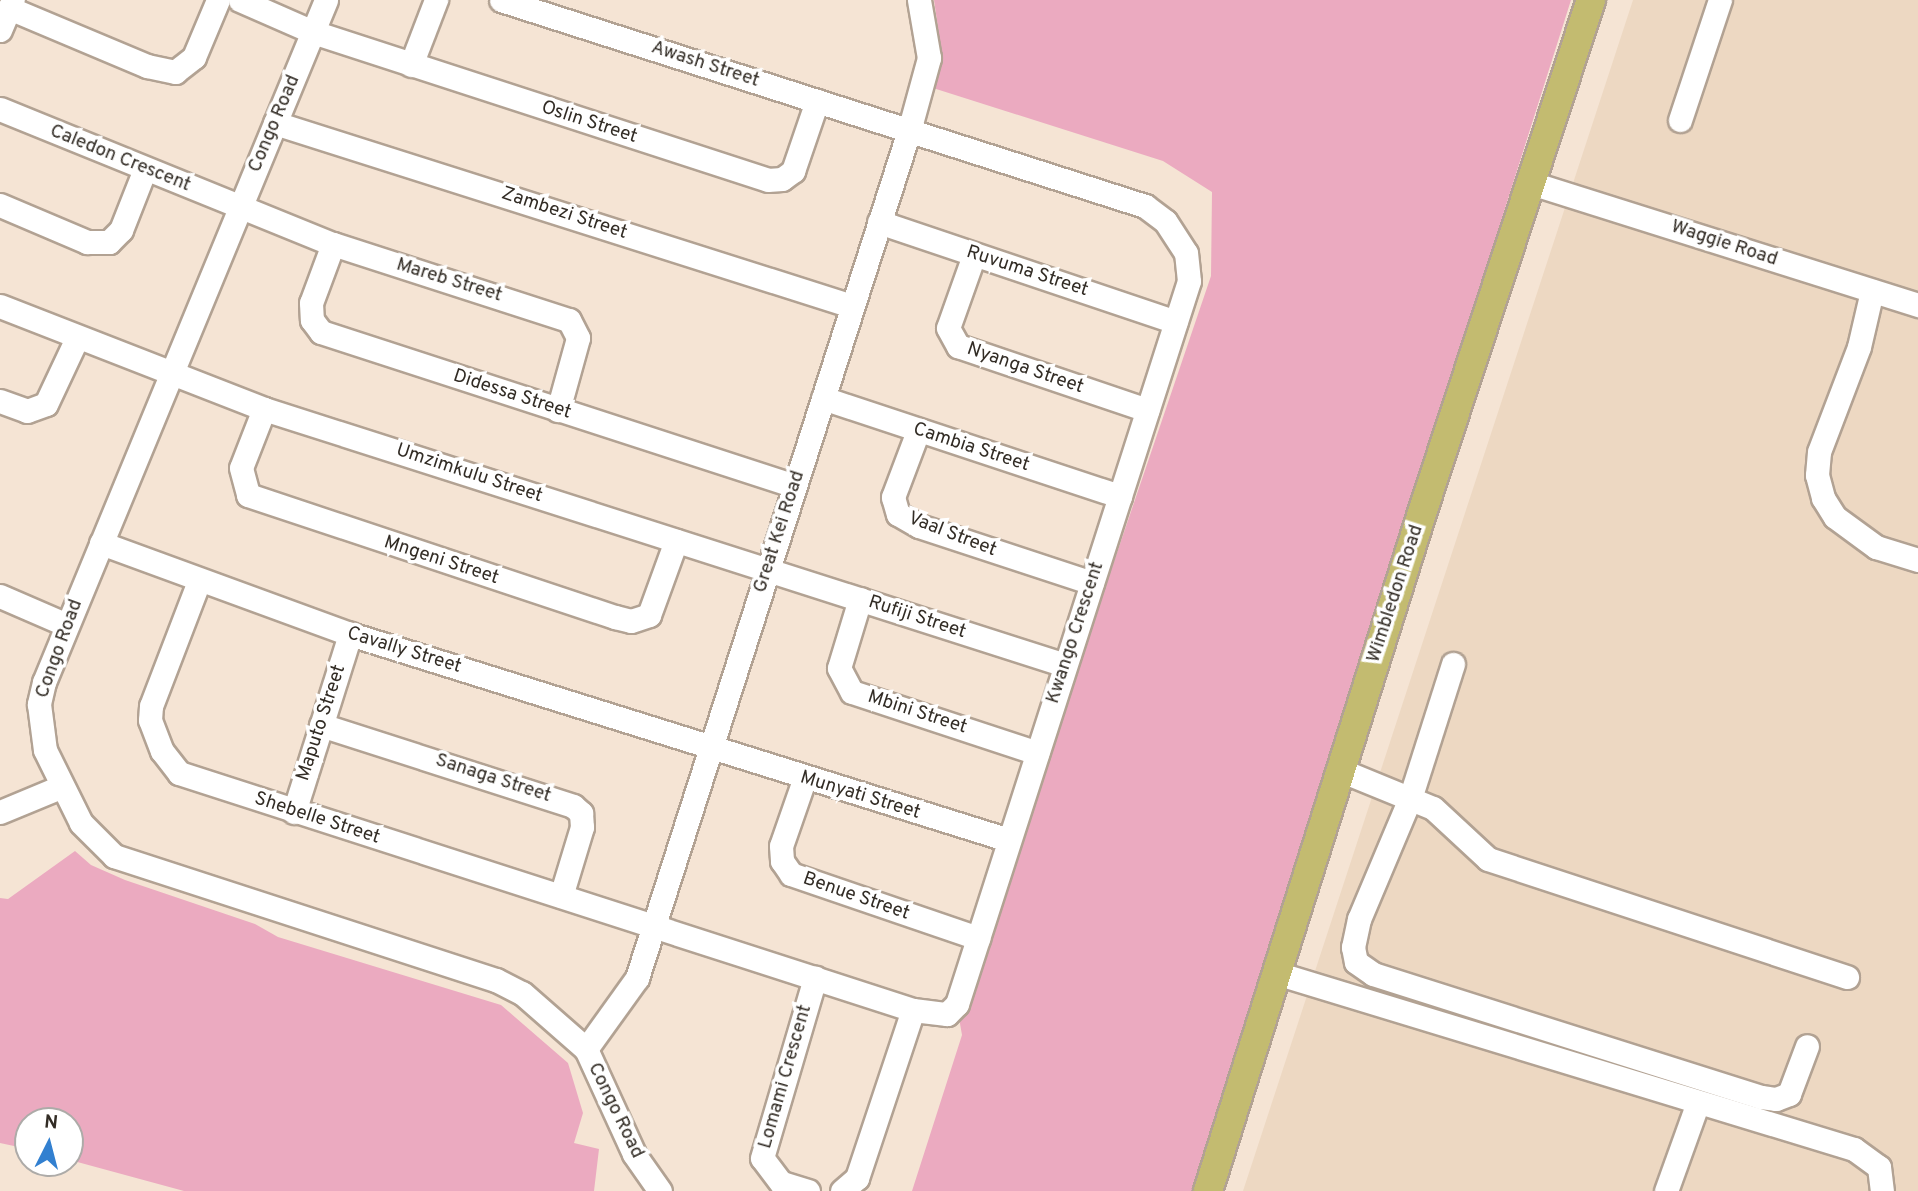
<!DOCTYPE html>
<html>
<head>
<meta charset="utf-8">
<style>
  body { margin:0 }
  #map { position:relative; width:1918px; height:1191px; overflow:hidden; background:#f5e4d4; font-family:Overpass,sans-serif }
  div>[style] { position:absolute }
  .built>* { inset:0; background:#edd8c2 }
  .green>* { inset:0; background:#ebaac0 }
  .roads { filter:drop-shadow(2px 0 #b2a293) drop-shadow(-2px 0 #b2a293) drop-shadow(0 2px #b2a293) drop-shadow(0 -2px #b2a293) }
  .minor>* { height:23px; margin:-11.5px; padding:0 11.5px; transform-origin:11.5px; border-radius:11.5px; background:#fff }
  .major>* { height:28px; margin:-14px; padding:0 14px; transform-origin:14px; border-radius:14px; background:#c3bb70 }
  span { translate:-50% -50%; white-space:nowrap; text-align:center; line-height:1.15; -webkit-text-stroke:7px #fff; paint-order:stroke }
  .street-label { font-size:19px; color:#322c25 }
  .north { position:absolute; left:14px; top:1107px; width:70px; height:70px; box-sizing:border-box; background:#fff; border:2px solid #adaba8; border-radius:50%; rotate:6deg; font-size:19px; font-weight:700; line-height:28px; text-align:center; color:#322c25 }
  .north::after { content:''; display:block; margin:auto; width:24px; height:32px; background:#3280d0; clip-path:polygon(50% 0,100% 100%,50% 72%,0 100%) }
</style>
</head>
<body>
<div id="map">
  <div class="built">
    <i style="clip-path:polygon(1633px 0,1918px 0,1918px 1191px,1243px 1191px)"></i>
  </div>
  <div class="green">
    <i style="clip-path:polygon(934px 0,1571px 0,1194px 1191px,912px 1191px,962px 1035px,959px 1018px,1211px 276px,1212px 192px,1163px 161px,933px 88px,943px 62px)"></i>
    <i style="clip-path:polygon(75px 851px,91px 865px,125px 880px,255px 924px,278px 937px,501px 1005px,568px 1063px,583px 1113px,574px 1143px,599px 1149px,594px 1191px,184px 1191px,70px 1160px,70px 1121px,28px 1121px,28px 1149px,0 1143px,0 898px,8px 899px)"></i>
  </div>
  <div class="roads">
    <div class="minor">
      <i style="left:240px;top:0;width:80px;rotate:23.7deg"></i>
      <i style="left:313px;top:32px;width:478px;rotate:18deg"></i>
      <i style="left:768px;top:180px;width:14px;rotate:-4deg"></i>
      <i style="left:782px;top:179px;width:14px;rotate:-36deg"></i>
      <i style="left:793px;top:171px;width:74px;rotate:-71.1deg"></i>
      <i style="left:326px;top:0;width:738px;rotate:112.46deg"></i>
      <i style="left:44px;top:682px;width:23px;rotate:103deg"></i>
      <i style="left:39px;top:704px;width:46px;rotate:82.6deg"></i>
      <i style="left:45px;top:750px;width:81px;rotate:63.7deg"></i>
      <i style="left:81px;top:823px;width:47px;rotate:45deg"></i>
      <i style="left:114px;top:856px;width:402px;rotate:18deg"></i>
      <i style="left:496px;top:980px;width:29px;rotate:27deg"></i>
      <i style="left:522px;top:993px;width:85px;rotate:41.2deg"></i>
      <i style="left:586px;top:1049px;width:115px;rotate:65.4deg"></i>
      <i style="left:634px;top:1154px;width:45px;rotate:54.9deg"></i>
      <i style="left:9px;top:8px;width:150px;rotate:22.8deg"></i>
      <i style="left:147px;top:66px;width:29px;rotate:12deg"></i>
      <i style="left:175px;top:72px;width:24px;rotate:-38deg"></i>
      <i style="left:194px;top:57px;width:62px;rotate:-67.2deg"></i>
      <i style="left:0;top:30px;width:33px;rotate:-67deg"></i>
      <i style="left:411px;top:65px;width:70px;rotate:-69deg"></i>
      <i style="left:0;top:109px;width:359px;rotate:22.1deg"></i>
      <i style="left:333px;top:244px;width:248px;rotate:17.9deg"></i>
      <i style="left:569px;top:320px;width:20px;rotate:63deg"></i>
      <i style="left:578px;top:338px;width:75px;rotate:105.5deg"></i>
      <i style="left:1680px;top:120px;width:126px;rotate:-71.6deg"></i>
      <i style="left:275px;top:123px;width:605px;rotate:17.6deg"></i>
      <i style="left:1531px;top:183px;width:406px;rotate:17.5deg"></i>
      <i style="left:0;top:205px;width:95px;rotate:23deg"></i>
      <i style="left:87px;top:242px;width:22px"></i>
      <i style="left:109px;top:242px;width:17px;rotate:-45deg"></i>
      <i style="left:121px;top:230px;width:66px;rotate:-68.5deg"></i>
      <i style="left:879px;top:222px;width:313px;rotate:18.6deg"></i>
      <i style="left:333px;top:244px;width:63px;rotate:110.4deg"></i>
      <i style="left:311px;top:303px;width:17px;rotate:87deg"></i>
      <i style="left:312px;top:320px;width:15px;rotate:53deg"></i>
      <i style="left:321px;top:332px;width:498px;rotate:18deg"></i>
      <i style="left:974px;top:255px;width:77px;rotate:109.6deg"></i>
      <i style="left:948px;top:328px;width:21px;rotate:61deg"></i>
      <i style="left:958px;top:346px;width:200px;rotate:18.7deg"></i>
      <i style="left:1872px;top:291px;width:57px;rotate:103.1deg"></i>
      <i style="left:1859px;top:347px;width:112px;rotate:110.9deg"></i>
      <i style="left:1819px;top:452px;width:23px;rotate:95deg"></i>
      <i style="left:1817px;top:475px;width:24px;rotate:75deg"></i>
      <i style="left:1823px;top:498px;width:22px;rotate:58deg"></i>
      <i style="left:1835px;top:517px;width:51px;rotate:36.2deg"></i>
      <i style="left:1876px;top:547px;width:44px;rotate:17.2deg"></i>
      <i style="left:0;top:306px;width:283px;rotate:21.3deg"></i>
      <i style="left:264px;top:409px;width:841px;rotate:17.72deg"></i>
      <i style="left:823px;top:398px;width:313px;rotate:18.3deg"></i>
      <i style="left:0;top:401px;width:29px;rotate:20deg"></i>
      <i style="left:27px;top:411px;width:20px;rotate:-20deg"></i>
      <i style="left:46px;top:404px;width:73px;rotate:-64.8deg"></i>
      <i style="left:264px;top:409px;width:63px;rotate:111.3deg"></i>
      <i style="left:241px;top:468px;width:28px;rotate:75deg"></i>
      <i style="left:248px;top:495px;width:387px;rotate:18.4deg"></i>
      <i style="left:615px;top:617px;width:16px;rotate:14deg"></i>
      <i style="left:631px;top:621px;width:19px;rotate:-18deg"></i>
      <i style="left:649px;top:615px;width:79px;rotate:-70deg"></i>
      <i style="left:918px;top:431px;width:71px;rotate:110.7deg"></i>
      <i style="left:893px;top:497px;width:18px;rotate:74deg"></i>
      <i style="left:898px;top:514px;width:24px;rotate:30deg"></i>
      <i style="left:919px;top:526px;width:182px;rotate:18.2deg"></i>
      <i style="left:101px;top:543px;width:265px;rotate:20.1deg"></i>
      <i style="left:350px;top:634px;width:690px;rotate:17.36deg"></i>
      <i style="left:199px;top:581px;width:134px;rotate:111deg"></i>
      <i style="left:151px;top:706px;width:14px;rotate:94deg"></i>
      <i style="left:150px;top:720px;width:33px;rotate:69deg"></i>
      <i style="left:162px;top:751px;width:28px;rotate:52deg"></i>
      <i style="left:179px;top:773px;width:771px;rotate:17.89deg"></i>
      <i style="left:913px;top:1010px;width:34px;rotate:7deg"></i>
      <i style="left:947px;top:1014px;width:14px;rotate:-45deg"></i>
      <i style="left:957px;top:1004px;width:759px;rotate:-72.21deg"></i>
      <i style="left:1189px;top:281px;width:28px;rotate:-96deg"></i>
      <i style="left:1186px;top:253px;width:38px;rotate:-123deg"></i>
      <i style="left:1165px;top:221px;width:25px;rotate:-143deg"></i>
      <i style="left:1145px;top:206px;width:676px;rotate:-162.26deg"></i>
      <i style="left:0;top:596px;width:73px;rotate:23.4deg"></i>
      <i style="left:860px;top:599px;width:72px;rotate:106.9deg"></i>
      <i style="left:839px;top:668px;width:27px;rotate:62deg"></i>
      <i style="left:852px;top:692px;width:195px;rotate:18.2deg"></i>
      <i style="left:1453px;top:664px;width:139px;rotate:107.7deg"></i>
      <i style="left:1411px;top:796px;width:134px;rotate:112.9deg"></i>
      <i style="left:1359px;top:919px;width:29px;rotate:102deg"></i>
      <i style="left:1353px;top:947px;width:15px;rotate:79deg"></i>
      <i style="left:1356px;top:962px;width:21px;rotate:35deg"></i>
      <i style="left:1373px;top:974px;width:407px;rotate:17.6deg"></i>
      <i style="left:1761px;top:1097px;width:15px;rotate:8deg"></i>
      <i style="left:1776px;top:1099px;width:14px;rotate:-21deg"></i>
      <i style="left:1789px;top:1094px;width:51px;rotate:-69.4deg"></i>
      <i style="left:321px;top:725px;width:265px;rotate:17.8deg"></i>
      <i style="left:573px;top:806px;width:11px;rotate:41deg"></i>
      <i style="left:581px;top:813px;width:14px;rotate:86deg"></i>
      <i style="left:582px;top:827px;width:72px;rotate:106.9deg"></i>
      <i style="left:1340px;top:770px;width:100px;rotate:22.2deg"></i>
      <i style="left:1433px;top:808px;width:75px;rotate:42.8deg"></i>
      <i style="left:1488px;top:859px;width:378px;rotate:18.2deg"></i>
      <i style="left:804px;top:780px;width:70px;rotate:109.2deg"></i>
      <i style="left:781px;top:846px;width:15px;rotate:86deg"></i>
      <i style="left:782px;top:861px;width:16px;rotate:55deg"></i>
      <i style="left:791px;top:874px;width:198px;rotate:18.9deg"></i>
      <i style="left:0;top:812px;width:65px;rotate:-22.6deg"></i>
      <i style="left:294px;top:812px;width:187px;rotate:-72.5deg"></i>
      <i style="left:1276px;top:973px;width:604px;rotate:16.94deg"></i>
      <i style="left:1854px;top:1149px;width:31px;rotate:36deg"></i>
      <i style="left:1879px;top:1167px;width:24px;rotate:83deg"></i>
      <i style="left:586px;top:1049px;width:87px;rotate:-54.3deg"></i>
      <i style="left:637px;top:978px;width:890px;rotate:-72.2deg"></i>
      <i style="left:909px;top:131px;width:76px;rotate:-74.7deg"></i>
      <i style="left:929px;top:58px;width:59px;rotate:-99.8deg"></i>
      <i style="left:808px;top:1191px;width:28px;rotate:-163deg"></i>
      <i style="left:781px;top:1183px;width:31px;rotate:-127deg"></i>
      <i style="left:762px;top:1158px;width:188px;rotate:-73.6deg"></i>
      <i style="left:842px;top:1191px;width:20px;rotate:-41deg"></i>
      <i style="left:857px;top:1178px;width:177px;rotate:-71.6deg"></i>
      <i style="left:1666px;top:1191px;width:91px;rotate:-70.2deg"></i>
    </div>
    <div class="major">
      <i style="left:1208px;top:1191px;width:711px;rotate:-72.48deg"></i>
      <i style="left:1422px;top:513px;width:540px;rotate:-71.77deg"></i>
    </div>
  </div>
  <div class="street-label">
    <span style="left:705px;top:65px;rotate:18deg">Awash Street</span>
    <span style="left:589px;top:123px;rotate:18deg">Oslin Street</span>
    <span style="left:275px;top:124px;rotate:-67deg">Congo Road</span>
    <span style="left:120px;top:159px;rotate:22deg">Caledon Crescent</span>
    <span style="left:564px;top:214px;rotate:18deg">Zambezi Street</span>
    <span style="left:1724px;top:244px;rotate:18deg">Waggie Road</span>
    <span style="left:1027px;top:272px;rotate:18deg">Ruvuma Street</span>
    <span style="left:449px;top:281px;rotate:17deg">Mareb Street</span>
    <span style="left:1025px;top:369px;rotate:19deg">Nyanga Street</span>
    <span style="left:512px;top:395px;rotate:18deg">Didessa Street</span>
    <span style="left:971px;top:448px;rotate:18deg">Cambia Street</span>
    <span style="left:469px;top:474px;rotate:18deg">Umzimkulu Street</span>
    <span style="left:780px;top:532px;rotate:-72deg">Great Kei Road</span>
    <span style="left:952px;top:535px;rotate:21deg">Vaal Street</span>
    <span style="left:441px;top:561px;rotate:18deg">Mngeni Street</span>
    <span style="left:1396px;top:594px;rotate:-72deg">Wimbledon Road</span>
    <span style="left:917px;top:618px;rotate:18deg">Rufiji Street</span>
    <span style="left:1076px;top:633px;rotate:-72deg">Kwango Crescent</span>
    <span style="left:60px;top:649px;rotate:-70deg">Congo Road</span>
    <span style="left:404px;top:651px;rotate:17deg">Cavally Street</span>
    <span style="left:917px;top:713px;rotate:18deg">Mbini Street</span>
    <span style="left:322px;top:723px;rotate:-72deg">Maputo Street</span>
    <span style="left:493px;top:779px;rotate:18deg">Sanaga Street</span>
    <span style="left:860px;top:796px;rotate:17deg">Munyati Street</span>
    <span style="left:317px;top:819px;rotate:18deg">Shebelle Street</span>
    <span style="left:856px;top:897px;rotate:19deg">Benue Street</span>
    <span style="left:786px;top:1077px;rotate:-74deg">Lomami Crescent</span>
    <span style="left:615px;top:1111px;rotate:64deg">Congo Road</span>
  </div>
  <div class="north">N</div>
</div>
</body>
</html>
